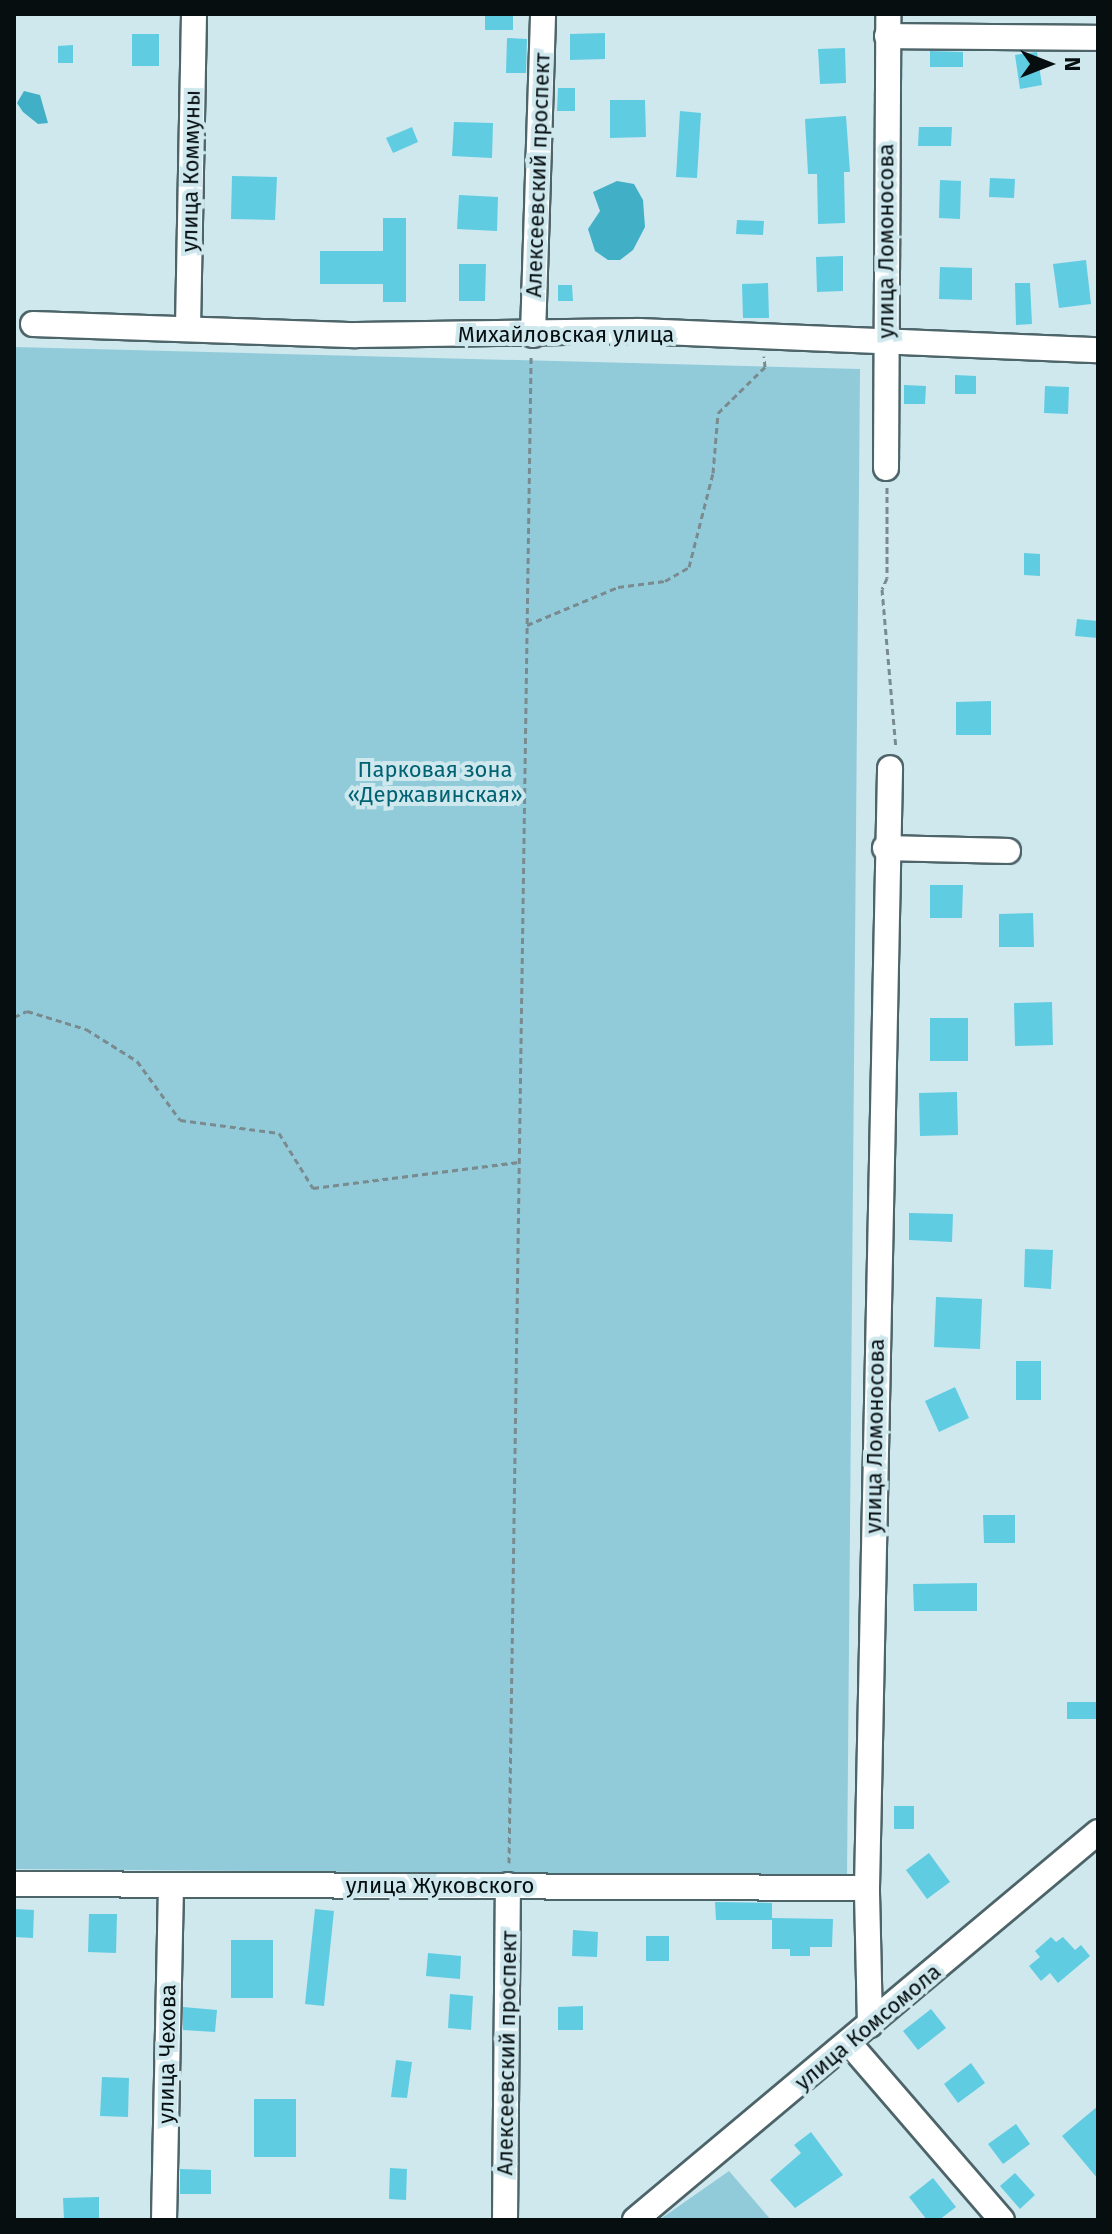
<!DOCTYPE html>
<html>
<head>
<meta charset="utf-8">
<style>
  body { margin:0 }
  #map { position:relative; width:1112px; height:2234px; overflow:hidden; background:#cee8ee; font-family:"Fira Sans",sans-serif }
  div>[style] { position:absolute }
  .green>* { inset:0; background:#91cbd9 }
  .water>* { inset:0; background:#41b0c7 }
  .building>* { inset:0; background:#60cce2 }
  .path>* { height:3px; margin-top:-1.5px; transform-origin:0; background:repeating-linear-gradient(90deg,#798b8f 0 6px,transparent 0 10px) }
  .roads { filter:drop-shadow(2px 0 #4d6469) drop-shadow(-2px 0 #4d6469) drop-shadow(0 2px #4d6469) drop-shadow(0 -2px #4d6469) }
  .minor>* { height:24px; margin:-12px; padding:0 12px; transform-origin:12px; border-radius:12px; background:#fff }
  span { translate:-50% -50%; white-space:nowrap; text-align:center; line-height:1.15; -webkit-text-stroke:8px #cee8ee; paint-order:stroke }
  .street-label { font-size:22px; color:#060e10 }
  .park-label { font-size:22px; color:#006272 }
  .frame { position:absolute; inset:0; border:16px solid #060e10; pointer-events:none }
  .north { position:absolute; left:1008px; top:24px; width:80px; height:80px; -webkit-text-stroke:6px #cee8ee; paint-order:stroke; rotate:90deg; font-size:22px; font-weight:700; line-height:32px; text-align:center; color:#060e10 }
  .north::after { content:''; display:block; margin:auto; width:28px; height:36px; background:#060e10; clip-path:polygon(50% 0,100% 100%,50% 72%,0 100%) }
</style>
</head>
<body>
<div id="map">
  <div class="green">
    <i style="clip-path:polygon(14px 347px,860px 369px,847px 1876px,14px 1869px)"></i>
    <i style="clip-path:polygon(729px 2171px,771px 2220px,659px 2220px)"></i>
  </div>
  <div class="water">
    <i style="clip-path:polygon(24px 91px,40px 95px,48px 123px,38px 124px,23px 112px,17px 103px)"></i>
    <i style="clip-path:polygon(617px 181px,634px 184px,643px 200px,645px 227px,633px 250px,620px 260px,608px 260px,595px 251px,588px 229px,600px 211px,593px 192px)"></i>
  </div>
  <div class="building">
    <i style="clip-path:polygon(485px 14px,513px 14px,513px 30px,485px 30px)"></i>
    <i style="clip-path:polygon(605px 33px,605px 59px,570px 60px,570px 34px)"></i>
    <i style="clip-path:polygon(132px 34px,159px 34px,159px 66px,132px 66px)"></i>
    <i style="clip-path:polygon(507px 38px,527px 39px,526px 73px,506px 73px)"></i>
    <i style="clip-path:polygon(73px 45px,73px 63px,58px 63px,58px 46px)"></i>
    <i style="clip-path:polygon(845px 48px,846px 83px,820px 84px,818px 49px)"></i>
    <i style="clip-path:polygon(930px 51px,963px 52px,963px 67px,930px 67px)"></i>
    <i style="clip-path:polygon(1037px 52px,1042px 85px,1020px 89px,1015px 55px)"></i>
    <i style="clip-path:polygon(558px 88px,575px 88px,575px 111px,557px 111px)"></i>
    <i style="clip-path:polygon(610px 100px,645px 100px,646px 137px,610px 138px)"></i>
    <i style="clip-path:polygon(680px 111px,701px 113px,697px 178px,676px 177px)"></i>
    <i style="clip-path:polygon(846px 116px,850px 172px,844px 172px,845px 223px,818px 224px,817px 174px,808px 174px,805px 119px)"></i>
    <i style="clip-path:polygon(454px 122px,493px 123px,492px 158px,452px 156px)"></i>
    <i style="clip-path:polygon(412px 127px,418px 142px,393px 153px,386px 138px)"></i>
    <i style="clip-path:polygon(919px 127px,952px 127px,951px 146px,918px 146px)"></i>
    <i style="clip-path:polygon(232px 176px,277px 177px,275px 220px,231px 219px)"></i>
    <i style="clip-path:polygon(990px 178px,1015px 179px,1014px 198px,989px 197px)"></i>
    <i style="clip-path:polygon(940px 180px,961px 181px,960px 219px,939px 218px)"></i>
    <i style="clip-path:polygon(459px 195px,498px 197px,497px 231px,457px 229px)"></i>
    <i style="clip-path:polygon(383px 218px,406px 218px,406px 302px,383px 302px,383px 284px,320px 284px,320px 251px,383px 251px)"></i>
    <i style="clip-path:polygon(737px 220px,764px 221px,763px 235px,736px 234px)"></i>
    <i style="clip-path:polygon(843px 256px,843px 291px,817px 292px,816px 257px)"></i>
    <i style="clip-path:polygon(1086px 260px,1091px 304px,1059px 308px,1053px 264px)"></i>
    <i style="clip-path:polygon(459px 264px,486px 264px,485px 301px,459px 301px)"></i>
    <i style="clip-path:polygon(940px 267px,972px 268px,972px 300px,939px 299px)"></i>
    <i style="clip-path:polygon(768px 283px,769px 318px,743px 318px,742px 284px)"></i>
    <i style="clip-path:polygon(1015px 283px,1030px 283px,1032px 324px,1016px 325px)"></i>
    <i style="clip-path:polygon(558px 285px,572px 285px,573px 301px,558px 301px)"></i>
    <i style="clip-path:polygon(955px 375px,976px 376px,976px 394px,955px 394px)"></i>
    <i style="clip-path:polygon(904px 385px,926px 386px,925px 404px,904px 404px)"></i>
    <i style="clip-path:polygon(1045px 386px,1069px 387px,1068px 414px,1044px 413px)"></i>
    <i style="clip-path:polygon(1024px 553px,1040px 554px,1040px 576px,1024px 575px)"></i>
    <i style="clip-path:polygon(1077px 619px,1098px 621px,1098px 638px,1075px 636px)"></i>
    <i style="clip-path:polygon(991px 701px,991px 735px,956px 735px,956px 702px)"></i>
    <i style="clip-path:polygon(930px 885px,963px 885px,962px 918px,930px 918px)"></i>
    <i style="clip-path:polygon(1033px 913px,1034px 947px,999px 947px,999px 914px)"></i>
    <i style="clip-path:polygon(1052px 1002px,1053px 1045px,1015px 1046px,1014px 1003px)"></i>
    <i style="clip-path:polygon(930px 1018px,968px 1018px,968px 1061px,930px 1061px)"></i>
    <i style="clip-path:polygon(957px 1092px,958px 1135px,920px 1136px,919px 1093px)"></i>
    <i style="clip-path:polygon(909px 1213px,953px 1214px,952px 1242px,909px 1240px)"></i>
    <i style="clip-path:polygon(1025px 1249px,1053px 1250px,1051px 1289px,1024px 1287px)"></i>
    <i style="clip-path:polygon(936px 1297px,982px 1299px,980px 1349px,934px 1347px)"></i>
    <i style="clip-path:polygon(1016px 1361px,1041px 1361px,1041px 1400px,1016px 1400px)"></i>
    <i style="clip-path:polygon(955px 1387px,969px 1418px,939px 1432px,925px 1401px)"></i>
    <i style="clip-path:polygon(983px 1515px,1015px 1515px,1015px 1543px,984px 1543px)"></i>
    <i style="clip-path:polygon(977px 1583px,977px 1611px,914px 1611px,913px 1584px)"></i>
    <i style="clip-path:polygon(1067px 1702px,1097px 1702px,1097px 1719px,1067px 1719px)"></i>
    <i style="clip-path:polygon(894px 1806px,914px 1806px,914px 1829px,894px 1829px)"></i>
    <i style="clip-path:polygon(929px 1853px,950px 1882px,927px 1899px,906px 1870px)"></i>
    <i style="clip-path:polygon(715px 1902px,772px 1903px,772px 1918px,833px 1919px,832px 1947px,810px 1947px,810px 1956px,790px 1956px,790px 1949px,772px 1949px,772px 1920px,716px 1920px)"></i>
    <i style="clip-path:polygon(14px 1909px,34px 1910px,33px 1938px,14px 1937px)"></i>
    <i style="clip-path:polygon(315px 1909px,334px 1911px,324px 2006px,305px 2004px)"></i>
    <i style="clip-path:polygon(89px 1914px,117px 1914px,116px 1953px,88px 1952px)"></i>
    <i style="clip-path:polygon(573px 1930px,598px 1932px,597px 1957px,572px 1956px)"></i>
    <i style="clip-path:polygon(646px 1936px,669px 1936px,669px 1961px,646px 1961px)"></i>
    <i style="clip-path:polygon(1051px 1937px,1056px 1942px,1063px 1937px,1075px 1950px,1081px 1945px,1090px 1956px,1058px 1983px,1050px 1973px,1041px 1981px,1029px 1966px,1040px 1957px,1035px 1951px)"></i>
    <i style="clip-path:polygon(231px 1940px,273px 1940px,273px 1998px,231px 1998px)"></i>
    <i style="clip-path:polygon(428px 1953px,461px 1956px,460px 1979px,426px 1976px)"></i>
    <i style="clip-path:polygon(450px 1994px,473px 1996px,471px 2030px,448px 2028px)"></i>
    <i style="clip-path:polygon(583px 2006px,583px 2030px,558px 2030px,558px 2007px)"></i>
    <i style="clip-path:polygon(183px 2007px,217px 2010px,215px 2032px,183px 2030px)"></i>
    <i style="clip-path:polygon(931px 2009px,946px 2028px,918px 2050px,903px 2031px)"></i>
    <i style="clip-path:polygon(396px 2060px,412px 2062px,407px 2098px,391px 2097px)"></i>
    <i style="clip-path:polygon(971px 2063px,985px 2083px,958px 2103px,944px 2084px)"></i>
    <i style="clip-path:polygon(102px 2077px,129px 2078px,128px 2117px,100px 2116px)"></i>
    <i style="clip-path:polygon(254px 2099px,296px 2099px,296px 2157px,254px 2157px)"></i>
    <i style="clip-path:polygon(1098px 2106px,1098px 2179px,1062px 2136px)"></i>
    <i style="clip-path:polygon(1016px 2124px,1030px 2144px,1003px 2164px,988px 2144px)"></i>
    <i style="clip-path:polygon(811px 2132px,843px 2175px,795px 2208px,770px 2180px,801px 2153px,794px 2145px)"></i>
    <i style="clip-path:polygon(390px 2168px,407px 2169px,406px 2200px,389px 2199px)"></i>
    <i style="clip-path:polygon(180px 2169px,211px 2170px,211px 2194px,180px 2194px)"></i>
    <i style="clip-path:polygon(1015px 2173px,1035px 2195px,1020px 2209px,1000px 2186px)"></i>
    <i style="clip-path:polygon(933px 2178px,956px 2207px,939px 2220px,927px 2220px,909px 2197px)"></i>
    <i style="clip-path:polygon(99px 2197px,99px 2220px,64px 2220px,63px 2198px)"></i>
  </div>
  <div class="path">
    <i style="left:887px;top:487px;width:91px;rotate:90deg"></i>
    <i style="left:887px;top:578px;width:12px;rotate:114deg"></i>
    <i style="left:882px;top:589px;width:160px;rotate:85deg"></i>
    <i style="left:527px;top:625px;width:99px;rotate:-22.7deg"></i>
    <i style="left:618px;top:587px;width:47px;rotate:-7.3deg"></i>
    <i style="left:665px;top:581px;width:28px;rotate:-30deg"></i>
    <i style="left:689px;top:567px;width:97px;rotate:-75.7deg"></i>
    <i style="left:713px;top:473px;width:60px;rotate:-85.2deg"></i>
    <i style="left:718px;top:413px;width:66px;rotate:-44.4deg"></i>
    <i style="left:765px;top:367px;width:11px;rotate:-95deg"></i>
    <i style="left:14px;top:1017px;width:14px;rotate:-25deg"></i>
    <i style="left:27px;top:1011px;width:62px;rotate:17deg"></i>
    <i style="left:86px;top:1029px;width:60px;rotate:32.1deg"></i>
    <i style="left:137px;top:1061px;width:73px;rotate:53.9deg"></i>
    <i style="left:180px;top:1120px;width:100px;rotate:7.5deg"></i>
    <i style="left:279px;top:1133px;width:65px;rotate:58.3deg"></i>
    <i style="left:313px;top:1188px;width:208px;rotate:-7.2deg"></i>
    <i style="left:509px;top:1863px;width:1508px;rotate:-89.16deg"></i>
  </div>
  <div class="roads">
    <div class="minor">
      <i style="left:887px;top:36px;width:211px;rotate:0.5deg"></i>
      <i style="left:33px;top:324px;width:323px;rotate:2deg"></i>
      <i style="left:356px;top:335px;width:283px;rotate:-0.8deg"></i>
      <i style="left:639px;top:331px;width:459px;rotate:2.4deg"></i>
      <i style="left:188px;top:327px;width:313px;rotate:-88.9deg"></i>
      <i style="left:533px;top:335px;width:321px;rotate:-88.2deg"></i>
      <i style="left:886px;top:468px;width:454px;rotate:-89.7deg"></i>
      <i style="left:885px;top:848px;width:123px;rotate:1.4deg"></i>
      <i style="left:14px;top:1884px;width:853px;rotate:0.27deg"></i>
      <i style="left:870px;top:2025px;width:137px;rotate:-91.3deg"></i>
      <i style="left:867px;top:1888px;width:1120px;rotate:-88.82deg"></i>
      <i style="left:849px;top:2043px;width:234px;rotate:49.2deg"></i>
      <i style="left:164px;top:2220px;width:333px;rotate:-88.8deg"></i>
      <i style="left:505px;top:2220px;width:335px;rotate:-89.5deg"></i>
      <i style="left:635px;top:2220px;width:604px;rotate:-39.96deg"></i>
    </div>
  </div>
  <div class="street-label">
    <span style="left:191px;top:171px;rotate:-89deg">улица Коммуны</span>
    <span style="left:538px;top:175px;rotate:-88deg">Алексеевский проспект</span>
    <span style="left:886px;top:241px;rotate:-90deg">улица Ломоносова</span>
    <span style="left:566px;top:335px">Михайловская улица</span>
    <span style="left:875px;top:1436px;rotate:-89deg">улица Ломоносова</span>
    <span style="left:440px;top:1886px">улица Жуковского</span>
    <span style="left:868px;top:2027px;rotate:-40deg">улица Комсомола</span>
    <span style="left:507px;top:2053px;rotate:-89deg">Алексеевский проспект</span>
    <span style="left:167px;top:2054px;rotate:-89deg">улица Чехова</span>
  </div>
  <div class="park-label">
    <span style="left:435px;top:782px">Парковая зона<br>«Державинская»</span>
  </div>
  <div class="frame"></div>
  <div class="north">N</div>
</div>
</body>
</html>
